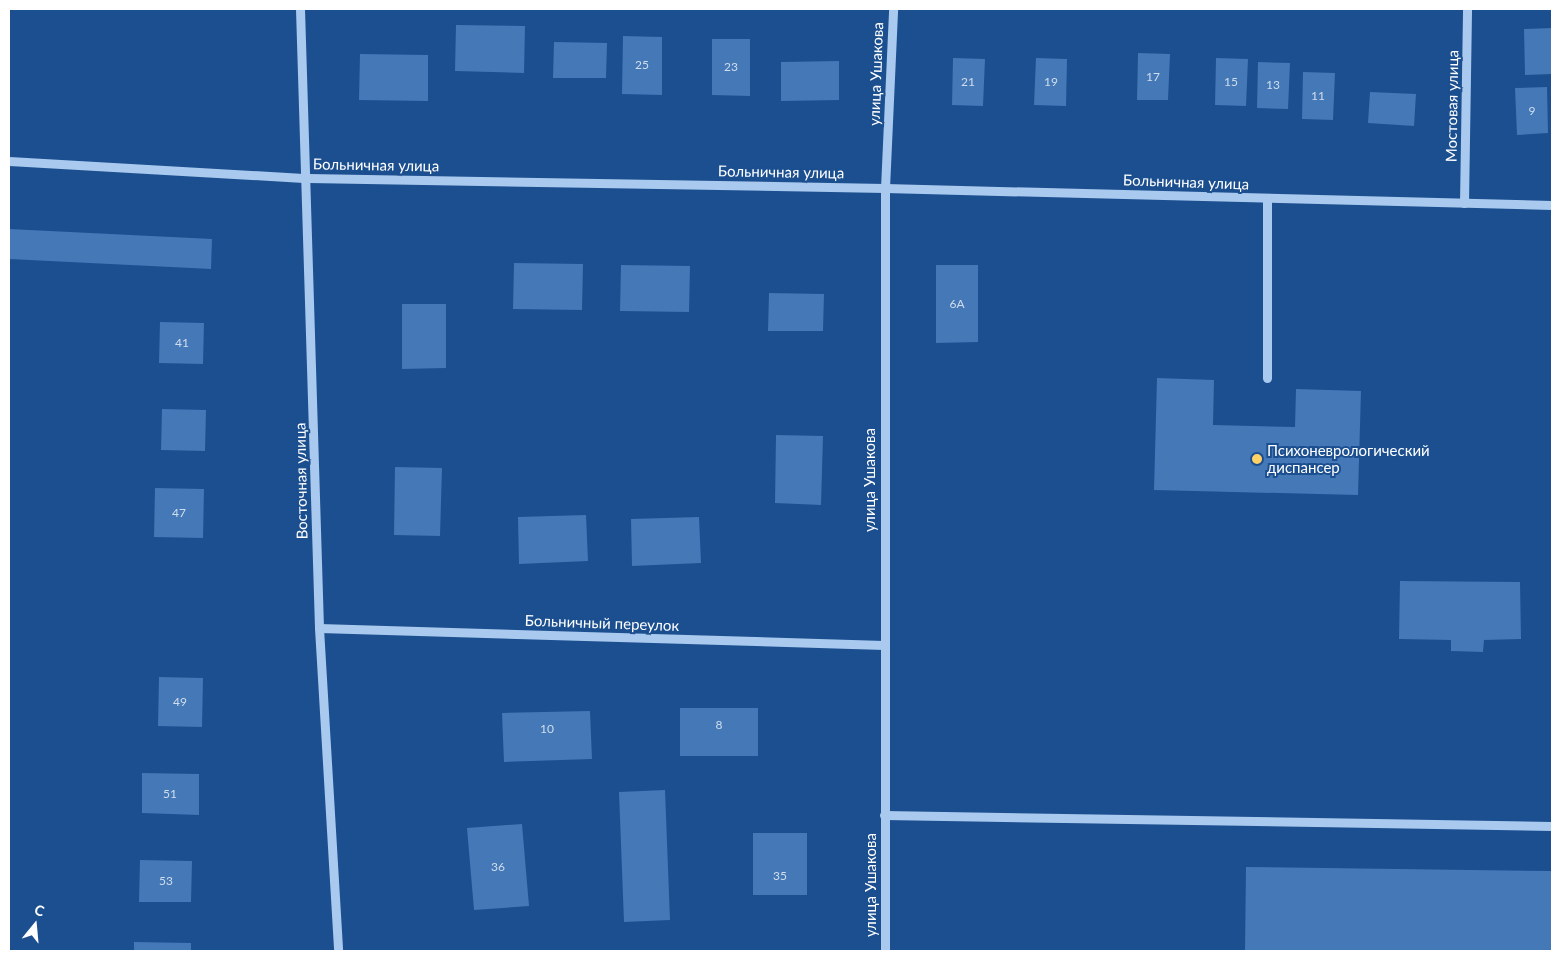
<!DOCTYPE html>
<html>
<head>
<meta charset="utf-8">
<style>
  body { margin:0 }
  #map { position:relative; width:1561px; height:960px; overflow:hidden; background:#1b4f8f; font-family:Lato,sans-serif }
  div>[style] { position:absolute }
  .building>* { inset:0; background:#4478b7 }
  .minor>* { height:9px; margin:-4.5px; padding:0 4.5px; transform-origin:4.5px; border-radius:4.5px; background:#a9c9ee }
  .dots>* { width:14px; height:14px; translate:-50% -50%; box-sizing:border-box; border:2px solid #1b4f8f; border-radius:50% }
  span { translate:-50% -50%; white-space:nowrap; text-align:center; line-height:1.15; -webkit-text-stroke:4px #1b4f8f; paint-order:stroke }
  .number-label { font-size:12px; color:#d0dded }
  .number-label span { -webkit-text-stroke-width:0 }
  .street-label { font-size:15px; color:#fff }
  .poi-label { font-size:15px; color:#fff }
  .left { translate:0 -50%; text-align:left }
  .frame { position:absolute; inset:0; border:10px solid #fff; pointer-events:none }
  .north { position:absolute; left:10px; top:900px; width:50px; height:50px; -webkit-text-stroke:4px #1b4f8f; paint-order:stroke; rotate:17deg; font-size:14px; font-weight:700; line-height:20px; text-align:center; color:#fff }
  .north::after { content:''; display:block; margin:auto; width:18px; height:22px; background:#fff; clip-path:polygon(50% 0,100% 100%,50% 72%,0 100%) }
</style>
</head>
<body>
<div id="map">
  <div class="building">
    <i style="clip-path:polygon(456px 25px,525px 26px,524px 73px,455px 71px)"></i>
    <i style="clip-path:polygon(1552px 28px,1552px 74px,1525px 75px,1524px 29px)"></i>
    <i style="clip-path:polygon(623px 36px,662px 37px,662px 95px,622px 94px)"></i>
    <i style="clip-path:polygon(712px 39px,750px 39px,750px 96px,712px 95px)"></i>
    <i style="clip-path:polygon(554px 42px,607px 43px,606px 78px,553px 78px)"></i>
    <i style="clip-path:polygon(1138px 53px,1170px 54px,1168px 100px,1137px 100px)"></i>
    <i style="clip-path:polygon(360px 54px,428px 55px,428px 101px,359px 100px)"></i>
    <i style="clip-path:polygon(953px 58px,985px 59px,983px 106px,952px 105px)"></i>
    <i style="clip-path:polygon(1036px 58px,1067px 59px,1066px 106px,1034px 105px)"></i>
    <i style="clip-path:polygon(1216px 58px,1248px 59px,1246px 106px,1215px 105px)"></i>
    <i style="clip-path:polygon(839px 61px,839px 100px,781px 101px,781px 62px)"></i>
    <i style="clip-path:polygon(1258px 62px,1290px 63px,1288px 109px,1257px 108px)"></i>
    <i style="clip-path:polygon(1303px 72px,1335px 73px,1333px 120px,1302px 119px)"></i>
    <i style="clip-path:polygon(1547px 87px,1548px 133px,1517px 135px,1515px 88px)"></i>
    <i style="clip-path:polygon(1370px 92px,1416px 94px,1414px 126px,1368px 123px)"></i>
    <i style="clip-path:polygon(9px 229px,212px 239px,211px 269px,9px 259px)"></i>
    <i style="clip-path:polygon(514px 263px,583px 264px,582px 310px,513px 309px)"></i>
    <i style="clip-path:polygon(621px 265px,690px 266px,689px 312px,620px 311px)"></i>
    <i style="clip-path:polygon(936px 265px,978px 265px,978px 342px,936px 343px)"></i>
    <i style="clip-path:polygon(769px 293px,824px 294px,823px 331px,768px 331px)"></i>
    <i style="clip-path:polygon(402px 304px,446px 304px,446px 368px,402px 369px)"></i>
    <i style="clip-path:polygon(160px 322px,204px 323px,203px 364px,159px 363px)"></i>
    <i style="clip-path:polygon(1157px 378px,1214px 380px,1213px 425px,1295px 427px,1296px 389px,1361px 391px,1358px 495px,1154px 490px)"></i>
    <i style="clip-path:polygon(162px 409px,206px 410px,205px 451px,161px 450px)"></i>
    <i style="clip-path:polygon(776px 435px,823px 436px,821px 505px,775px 503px)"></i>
    <i style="clip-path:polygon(395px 467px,442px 468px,440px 536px,394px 535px)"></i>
    <i style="clip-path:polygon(155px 488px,204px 489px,203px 538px,154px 537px)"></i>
    <i style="clip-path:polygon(586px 515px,588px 561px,519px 564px,518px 517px)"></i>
    <i style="clip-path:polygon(699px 517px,701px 563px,632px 566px,631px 519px)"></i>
    <i style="clip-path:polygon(1400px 581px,1520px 582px,1521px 639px,1484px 640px,1483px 652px,1451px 651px,1451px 640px,1399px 639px)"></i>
    <i style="clip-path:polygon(159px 677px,203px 678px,202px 727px,158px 726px)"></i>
    <i style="clip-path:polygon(680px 708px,758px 708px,758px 756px,680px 756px)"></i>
    <i style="clip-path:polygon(590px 711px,592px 759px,504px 762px,502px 713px)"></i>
    <i style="clip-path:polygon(142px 773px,199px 774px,199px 815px,142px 813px)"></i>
    <i style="clip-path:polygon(665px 790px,670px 920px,624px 922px,619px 792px)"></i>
    <i style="clip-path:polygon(522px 824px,529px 906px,474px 910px,467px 828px)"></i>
    <i style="clip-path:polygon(753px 833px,807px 833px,807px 895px,753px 895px)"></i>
    <i style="clip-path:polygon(140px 860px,192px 861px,191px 902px,139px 902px)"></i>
    <i style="clip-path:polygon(1246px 867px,1552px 871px,1552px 951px,1245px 950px)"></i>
    <i style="clip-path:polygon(134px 942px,191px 943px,191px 951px,134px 951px)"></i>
  </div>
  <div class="minor">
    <i style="left:300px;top:9px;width:619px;rotate:88.24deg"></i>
    <i style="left:319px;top:628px;width:324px;rotate:86.6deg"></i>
    <i style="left:9px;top:161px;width:299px;rotate:3.3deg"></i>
    <i style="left:308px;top:178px;width:577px;rotate:0.99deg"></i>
    <i style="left:885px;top:188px;width:667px;rotate:1.46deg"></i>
    <i style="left:1464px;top:203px;width:194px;rotate:-89.1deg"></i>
    <i style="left:1267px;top:378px;width:180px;rotate:-90deg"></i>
    <i style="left:319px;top:628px;width:565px;rotate:1.72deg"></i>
    <i style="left:884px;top:815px;width:668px;rotate:0.94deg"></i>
    <i style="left:885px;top:951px;width:763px;rotate:-90deg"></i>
    <i style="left:885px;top:188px;width:179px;rotate:-87.4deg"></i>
  </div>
  <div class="dots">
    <i style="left:1257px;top:459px;background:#ffd166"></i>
  </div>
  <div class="number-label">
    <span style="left:642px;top:65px">25</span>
    <span style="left:731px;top:67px">23</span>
    <span style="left:1153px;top:77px">17</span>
    <span style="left:968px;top:82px">21</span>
    <span style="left:1051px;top:82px">19</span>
    <span style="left:1231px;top:82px">15</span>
    <span style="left:1273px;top:85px">13</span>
    <span style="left:1318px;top:96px">11</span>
    <span style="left:1532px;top:111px">9</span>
    <span style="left:957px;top:304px">6А</span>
    <span style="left:182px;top:343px">41</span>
    <span style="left:179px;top:513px">47</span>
    <span style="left:180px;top:702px">49</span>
    <span style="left:719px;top:725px">8</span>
    <span style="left:547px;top:729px">10</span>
    <span style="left:170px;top:794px">51</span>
    <span style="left:498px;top:867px">36</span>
    <span style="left:780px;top:876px">35</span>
    <span style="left:166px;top:881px">53</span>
  </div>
  <div class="street-label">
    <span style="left:876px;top:74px;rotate:-88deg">улица Ушакова</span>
    <span style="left:1452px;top:106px;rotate:-89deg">Мостовая улица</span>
    <span style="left:376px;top:165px;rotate:1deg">Больничная улица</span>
    <span style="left:781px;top:172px;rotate:1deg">Больничная улица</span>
    <span style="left:1186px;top:182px;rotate:2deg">Больничная улица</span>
    <span style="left:870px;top:480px;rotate:-90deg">улица Ушакова</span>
    <span style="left:301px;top:481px;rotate:-91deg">Восточная улица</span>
    <span style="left:602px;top:623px;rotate:2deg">Больничный переулок</span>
    <span style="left:871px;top:885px;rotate:-90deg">улица Ушакова</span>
  </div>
  <div class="poi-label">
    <span class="left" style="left:1267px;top:459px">Психоневрологический<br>диспансер</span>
  </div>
  <div class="frame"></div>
  <div class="north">С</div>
</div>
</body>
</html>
